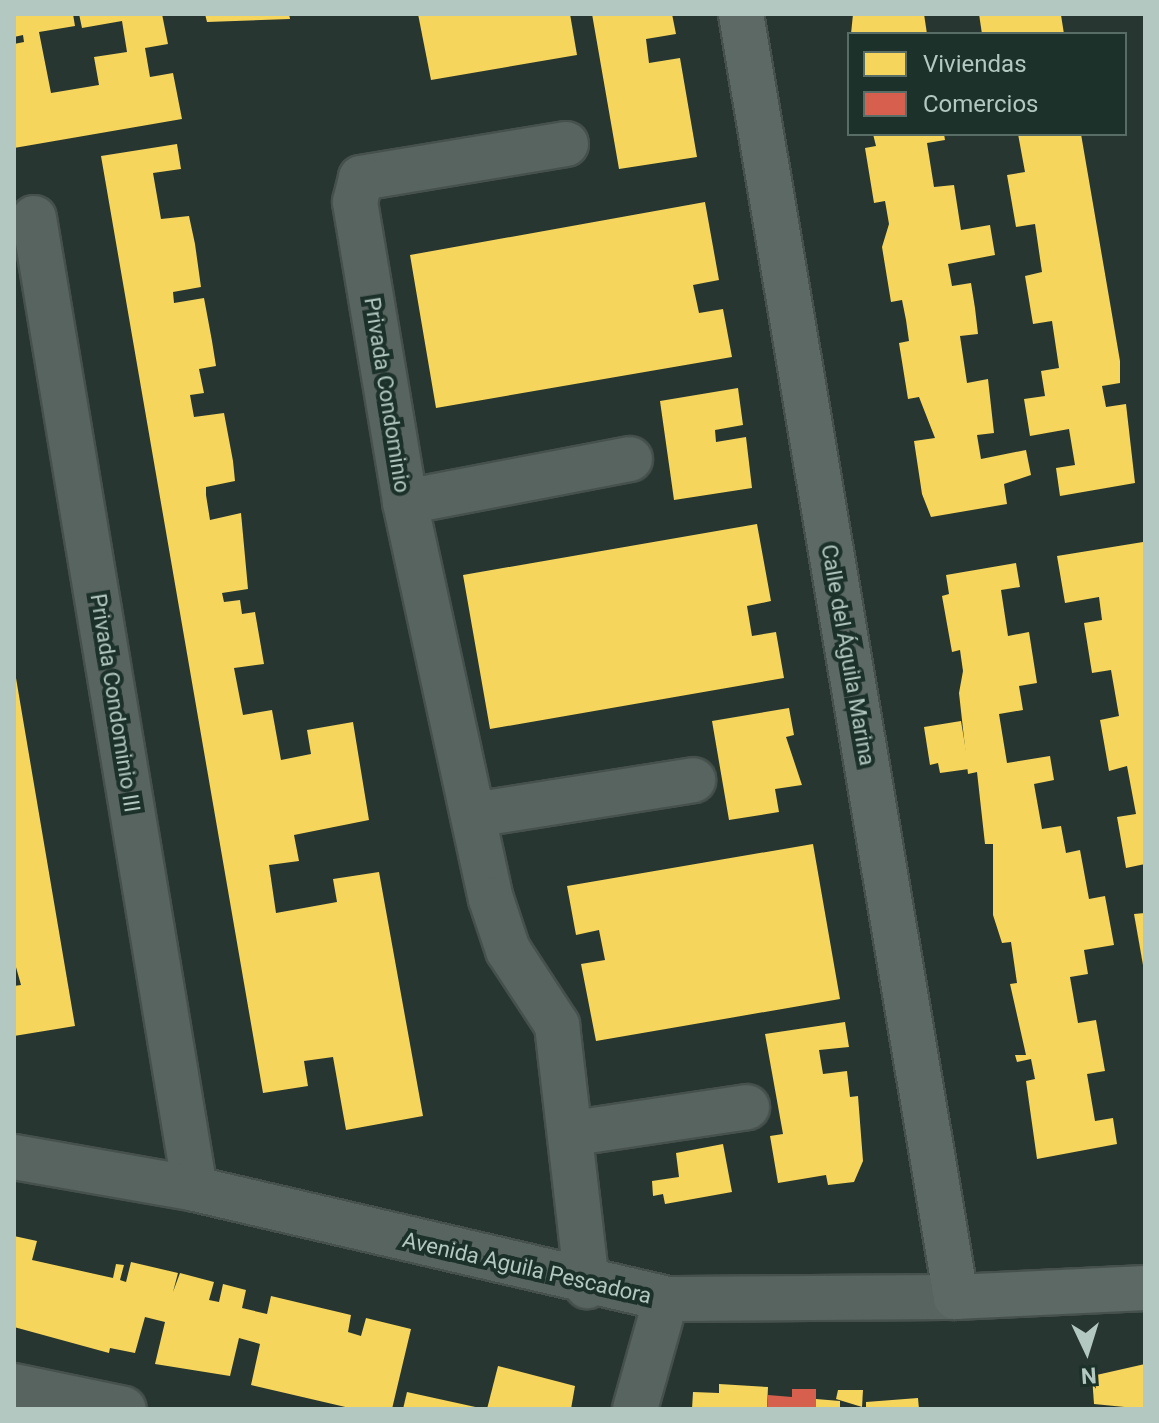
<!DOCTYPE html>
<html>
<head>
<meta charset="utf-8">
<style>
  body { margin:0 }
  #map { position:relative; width:1159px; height:1423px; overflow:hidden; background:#283631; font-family:Roboto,sans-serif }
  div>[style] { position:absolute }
  .homes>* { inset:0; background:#f6d55c }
  .shops>* { inset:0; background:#d6604d }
  .roads { filter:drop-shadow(2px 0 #46514d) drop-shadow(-2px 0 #46514d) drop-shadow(0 2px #46514d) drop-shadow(0 -2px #46514d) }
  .street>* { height:44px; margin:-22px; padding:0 22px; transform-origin:22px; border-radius:22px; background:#58645f }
  .secondary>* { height:44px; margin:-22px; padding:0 22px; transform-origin:22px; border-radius:22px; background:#5c6964 }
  span { translate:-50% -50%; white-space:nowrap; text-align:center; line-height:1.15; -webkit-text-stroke:8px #1b3129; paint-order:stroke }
  .street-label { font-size:22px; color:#b2c8c0 }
  .frame { position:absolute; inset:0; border:16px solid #b2c8c0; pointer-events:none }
  .legend { position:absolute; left:847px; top:32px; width:280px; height:104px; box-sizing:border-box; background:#1b3129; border:2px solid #576d65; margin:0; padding:10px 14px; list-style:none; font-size:24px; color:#b2c8c0 }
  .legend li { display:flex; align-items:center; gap:16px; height:40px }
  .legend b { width:40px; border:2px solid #576d65 }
  .north { position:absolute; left:1047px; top:1311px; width:80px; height:80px; -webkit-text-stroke:6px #1b3129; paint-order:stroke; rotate:176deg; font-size:22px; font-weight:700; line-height:32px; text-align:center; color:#b2c8c0 }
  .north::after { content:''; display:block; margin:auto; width:28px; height:36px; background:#b2c8c0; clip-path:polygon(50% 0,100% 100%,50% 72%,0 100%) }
</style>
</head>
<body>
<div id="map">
  <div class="homes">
    <i style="clip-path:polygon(14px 14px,73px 14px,75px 26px,39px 32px,51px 93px,99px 85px,94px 57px,127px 52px,122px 21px,82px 28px,79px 14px,162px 14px,168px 44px,145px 48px,150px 77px,173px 73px,182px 119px,14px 148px,14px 44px,24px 42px,23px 35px,14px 37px)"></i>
    <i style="clip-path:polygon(205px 14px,289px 14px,290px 19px,207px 22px)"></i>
    <i style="clip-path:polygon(418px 14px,570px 14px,577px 55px,431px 80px)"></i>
    <i style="clip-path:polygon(592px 14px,672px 14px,676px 34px,646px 39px,649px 63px,680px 58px,697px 157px,619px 169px)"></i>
    <i style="clip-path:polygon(853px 14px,924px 14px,927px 34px,851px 34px)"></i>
    <i style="clip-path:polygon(979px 14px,1061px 15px,1064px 34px,982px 34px)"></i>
    <i style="clip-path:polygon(873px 134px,944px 134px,945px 140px,927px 143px,934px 187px,954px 185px,961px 230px,990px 225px,995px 255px,948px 264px,952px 286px,971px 283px,975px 308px,978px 334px,960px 336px,967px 383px,988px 379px,994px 433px,977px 435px,981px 459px,1026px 450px,1031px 475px,1004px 484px,1007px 504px,931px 517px,922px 494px,914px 441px,935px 438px,919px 397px,908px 399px,899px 343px,909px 341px,906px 320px,902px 300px,891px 302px,882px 247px,889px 224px,885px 201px,874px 203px,865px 148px,876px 146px)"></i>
    <i style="clip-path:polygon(1018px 134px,1081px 134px,1120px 361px,1120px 383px,1102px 386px,1106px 407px,1126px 404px,1135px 483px,1060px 496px,1056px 468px,1075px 465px,1069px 429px,1030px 436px,1024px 399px,1045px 396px,1041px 371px,1059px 368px,1052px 321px,1033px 324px,1025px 276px,1042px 272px,1035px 224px,1016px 227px,1007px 175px,1025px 172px)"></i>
    <i style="clip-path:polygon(177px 144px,181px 169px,153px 173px,161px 219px,189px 216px,195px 244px,201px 287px,173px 292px,174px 303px,204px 298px,212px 341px,216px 366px,199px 369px,204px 393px,190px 395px,194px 417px,224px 413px,233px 461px,235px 481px,206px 487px,206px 495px,210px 520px,241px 513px,248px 589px,222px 593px,224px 602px,240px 600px,242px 614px,255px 612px,264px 664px,234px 668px,243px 715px,272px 710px,281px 760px,311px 754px,307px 730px,353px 722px,369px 820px,294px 835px,299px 861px,269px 865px,276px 913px,337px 902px,333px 879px,379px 872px,423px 1116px,346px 1130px,333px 1057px,304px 1061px,308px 1086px,263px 1093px,101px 156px)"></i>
    <i style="clip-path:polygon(705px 202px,719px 280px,693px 285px,699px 313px,723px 309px,732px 357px,436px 408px,410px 255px)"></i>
    <i style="clip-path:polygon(738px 388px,743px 425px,715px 430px,716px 442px,746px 437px,752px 488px,674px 500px,660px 401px)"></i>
    <i style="clip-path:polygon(757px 524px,771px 601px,747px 606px,752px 636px,776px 632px,784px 678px,490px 729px,463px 575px)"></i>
    <i style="clip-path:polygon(1143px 542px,1145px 864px,1126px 868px,1117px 817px,1136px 814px,1127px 766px,1109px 771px,1100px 720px,1119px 716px,1111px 670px,1092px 673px,1084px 623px,1102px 620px,1099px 597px,1065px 603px,1057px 556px)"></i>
    <i style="clip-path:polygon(1016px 563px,1020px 587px,1001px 590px,1008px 636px,1029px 632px,1037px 683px,1019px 686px,1023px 710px,999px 714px,1007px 763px,1050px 756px,1054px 780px,1034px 784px,1042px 829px,1061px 826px,1066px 853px,1080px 850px,1089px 899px,1105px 896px,1114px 945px,1084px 950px,1088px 974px,1070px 977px,1078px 1023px,1096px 1020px,1105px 1071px,1087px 1074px,1095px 1121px,1113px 1118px,1117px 1144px,1037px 1159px,1026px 1081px,1035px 1079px,1031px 1059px,1017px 1062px,1015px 1055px,1026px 1055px,1010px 984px,1017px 983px,1011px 942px,1002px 943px,993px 915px,993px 844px,985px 844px,977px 772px,968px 774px,959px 693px,963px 671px,960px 650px,952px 652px,942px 596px,949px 594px,946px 575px)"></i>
    <i style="clip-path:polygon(16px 678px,75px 1026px,14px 1036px,14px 986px,21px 985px,14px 960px)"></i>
    <i style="clip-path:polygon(789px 708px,794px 735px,786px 737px,802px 785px,775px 789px,779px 812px,729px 820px,712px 721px)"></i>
    <i style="clip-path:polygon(961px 721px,969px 769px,940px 773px,938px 763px,930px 765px,924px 727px)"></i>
    <i style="clip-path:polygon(813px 844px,840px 999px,596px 1041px,581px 964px,605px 960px,599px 930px,576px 935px,567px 886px)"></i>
    <i style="clip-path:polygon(1145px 913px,1145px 965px,1143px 965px,1134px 914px)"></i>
    <i style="clip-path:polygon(845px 1022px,849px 1047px,819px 1050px,823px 1074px,847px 1071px,850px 1097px,858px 1096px,863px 1161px,854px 1182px,828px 1185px,826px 1175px,778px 1183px,770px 1136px,783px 1134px,765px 1034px)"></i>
    <i style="clip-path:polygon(723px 1144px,732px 1192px,665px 1204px,663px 1194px,653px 1196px,652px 1181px,679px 1177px,676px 1153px)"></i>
    <i style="clip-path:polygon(14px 1236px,37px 1241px,32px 1260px,113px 1278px,116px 1264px,124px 1265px,120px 1280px,126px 1282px,131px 1262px,178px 1273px,173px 1292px,180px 1273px,214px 1282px,209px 1300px,219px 1302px,223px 1284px,246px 1290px,242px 1308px,267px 1314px,271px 1296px,351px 1315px,348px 1332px,361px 1336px,366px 1318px,411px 1329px,392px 1409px,354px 1409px,251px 1385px,260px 1344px,239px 1338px,230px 1376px,155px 1364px,165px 1322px,145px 1317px,135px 1353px,110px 1348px,109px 1353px,14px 1327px)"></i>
    <i style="clip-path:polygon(1145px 1364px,1145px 1409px,1094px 1404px,1092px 1376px)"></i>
    <i style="clip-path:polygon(498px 1366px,575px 1386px,571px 1409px,487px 1409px)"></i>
    <i style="clip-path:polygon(719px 1384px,768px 1387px,767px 1409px,692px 1409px,693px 1392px,719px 1393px)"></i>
    <i style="clip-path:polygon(838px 1390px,863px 1390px,862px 1407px,836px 1399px)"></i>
    <i style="clip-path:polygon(407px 1392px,480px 1408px,479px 1409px,403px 1409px)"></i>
    <i style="clip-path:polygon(918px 1398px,919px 1409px,866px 1409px,866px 1402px)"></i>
    <i style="clip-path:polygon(816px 1399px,840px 1401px,840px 1409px,816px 1409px)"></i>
  </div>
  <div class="shops">
    <i style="clip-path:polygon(792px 1389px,816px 1389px,816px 1409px,767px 1409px,768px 1395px,792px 1397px)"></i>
  </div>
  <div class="roads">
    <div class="street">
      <i style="left:566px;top:144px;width:208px;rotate:170.6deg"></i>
      <i style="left:361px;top:178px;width:25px;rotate:104deg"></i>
      <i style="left:355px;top:202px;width:304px;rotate:80.5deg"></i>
      <i style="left:405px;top:502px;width:406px;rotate:77.8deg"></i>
      <i style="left:491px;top:899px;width:54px;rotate:71.6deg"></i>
      <i style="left:508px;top:950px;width:90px;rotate:56.8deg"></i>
      <i style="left:557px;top:1025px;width:263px;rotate:83.4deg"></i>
      <i style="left:34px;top:218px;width:984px;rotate:80.59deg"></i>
      <i style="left:405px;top:502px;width:229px;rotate:-10.8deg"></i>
      <i style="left:473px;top:815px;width:223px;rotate:-9deg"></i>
      <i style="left:574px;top:1133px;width:175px;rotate:-8.5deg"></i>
      <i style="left:14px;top:1157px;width:184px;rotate:10deg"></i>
      <i style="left:195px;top:1189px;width:484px;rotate:13.1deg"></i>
      <i style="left:666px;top:1299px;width:290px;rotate:-0.4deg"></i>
      <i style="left:14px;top:1386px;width:112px;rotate:11.8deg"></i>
      <i style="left:635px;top:1409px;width:114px;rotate:-74.3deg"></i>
    </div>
    <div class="secondary">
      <i style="left:741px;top:14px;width:1301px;rotate:80.49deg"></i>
      <i style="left:956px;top:1297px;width:189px;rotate:-2.7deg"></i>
    </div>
  </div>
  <div class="street-label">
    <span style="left:387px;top:395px;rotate:81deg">Privada Condominio</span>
    <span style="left:848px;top:655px;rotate:80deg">Calle del Águila Marina</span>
    <span style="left:115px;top:703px;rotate:81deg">Privada Condominio III</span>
    <span style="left:527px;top:1268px;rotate:13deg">Avenida Aguila Pescadora</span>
  </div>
  <div class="frame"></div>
  <ul class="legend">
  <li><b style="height:22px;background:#f6d55c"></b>Viviendas</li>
  <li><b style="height:22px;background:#d6604d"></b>Comercios</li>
  </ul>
  <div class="north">N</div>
</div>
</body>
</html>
